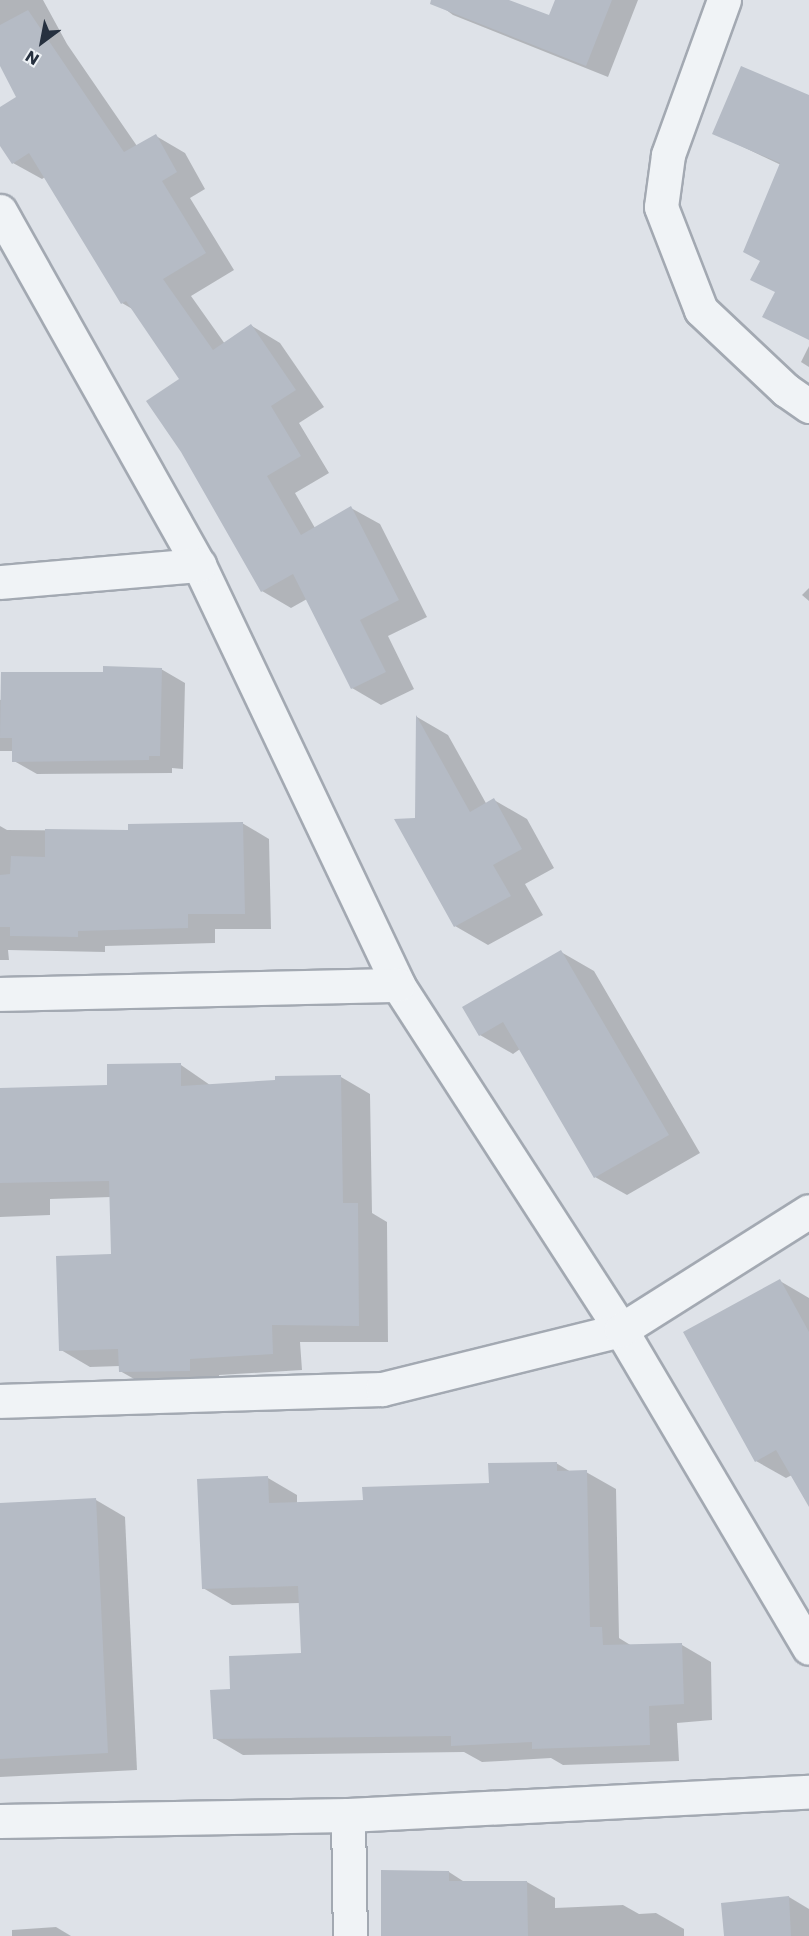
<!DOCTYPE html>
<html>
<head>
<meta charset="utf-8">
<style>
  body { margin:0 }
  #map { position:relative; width:809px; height:1936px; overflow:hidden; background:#dee2e8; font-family:Poppins,sans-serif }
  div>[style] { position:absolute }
  .shadow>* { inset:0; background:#0003 }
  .building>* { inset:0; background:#b5bbc5 }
  .roads { filter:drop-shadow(2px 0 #a3a9b2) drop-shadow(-2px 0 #a3a9b2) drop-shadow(0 2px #a3a9b2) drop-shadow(0 -2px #a3a9b2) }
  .minor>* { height:33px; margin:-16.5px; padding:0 16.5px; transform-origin:16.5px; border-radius:16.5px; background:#f0f3f6 }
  span { translate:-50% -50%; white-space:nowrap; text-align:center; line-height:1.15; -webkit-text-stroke:4.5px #edf1f5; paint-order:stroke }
  .north { position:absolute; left:12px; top:12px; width:60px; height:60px; -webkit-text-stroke:4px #edf1f5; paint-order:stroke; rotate:212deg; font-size:16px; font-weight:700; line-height:24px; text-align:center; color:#26303f }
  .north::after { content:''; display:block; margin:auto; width:21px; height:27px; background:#26303f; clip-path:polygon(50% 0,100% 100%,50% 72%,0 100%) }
</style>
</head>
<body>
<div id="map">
  <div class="shadow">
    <i style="clip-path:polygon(0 0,43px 0,67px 44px,137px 146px,156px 136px,185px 153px,205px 189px,190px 198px,234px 270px,191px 296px,225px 344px,252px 326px,280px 343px,324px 407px,299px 423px,329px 473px,295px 493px,315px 528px,351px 508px,380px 524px,427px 617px,388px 636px,414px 689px,381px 705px,352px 688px,307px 599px,291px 608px,262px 591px,181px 379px,134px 310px,122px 303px,45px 177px,42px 179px,13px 163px,0 143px,0 109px,18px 97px,0 63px)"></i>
    <i style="clip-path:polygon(433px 0,505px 0,550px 17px,556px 0,638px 0,608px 77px,453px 15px)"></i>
    <i style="clip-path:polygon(809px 97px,809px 270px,781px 165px,714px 133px)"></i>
    <i style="clip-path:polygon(809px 346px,809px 367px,801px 362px)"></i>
    <i style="clip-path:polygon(809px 588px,809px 601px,802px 595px)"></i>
    <i style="clip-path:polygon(161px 669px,185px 683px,183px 769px,172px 768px,172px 773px,37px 774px,14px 761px,14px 751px,0 751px,0 700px)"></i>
    <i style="clip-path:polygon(417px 717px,448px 735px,487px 805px,494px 800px,527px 819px,554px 868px,525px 884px,543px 915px,488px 945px,455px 926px,417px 820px)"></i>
    <i style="clip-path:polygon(242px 823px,269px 839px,271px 929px,215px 929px,215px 943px,105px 946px,105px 952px,8px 950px,9px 960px,0 960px,0 826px,7px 830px,130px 831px)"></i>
    <i style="clip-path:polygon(561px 952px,594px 971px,700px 1153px,627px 1195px,595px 1177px,520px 1049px,513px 1054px,480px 1035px)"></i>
    <i style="clip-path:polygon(181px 1065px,210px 1085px,341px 1077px,370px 1094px,372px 1213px,387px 1222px,388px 1342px,300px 1342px,302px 1370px,219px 1375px,219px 1387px,150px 1388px,120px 1371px,120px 1366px,90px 1367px,61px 1350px,113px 1255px,111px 1197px,50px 1199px,50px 1215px,0 1217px,0 1089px,109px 1087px)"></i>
    <i style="clip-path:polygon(780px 1281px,809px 1298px,809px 1504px,792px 1475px,786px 1478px,756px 1461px)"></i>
    <i style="clip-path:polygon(556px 1463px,571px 1472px,586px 1472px,616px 1489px,619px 1638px,632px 1646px,682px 1645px,711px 1662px,712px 1720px,677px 1723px,679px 1761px,563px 1765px,551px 1758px,482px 1762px,464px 1752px,243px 1755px,214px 1738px,232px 1691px,302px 1654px,300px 1603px,232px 1605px,203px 1588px,268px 1478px,297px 1495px,297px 1503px,365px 1502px,490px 1485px)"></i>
    <i style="clip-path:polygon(96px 1500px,125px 1517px,137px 1770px,0 1777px,0 1504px)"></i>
    <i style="clip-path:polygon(449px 1872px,466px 1883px,527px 1882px,555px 1898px,555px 1908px,623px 1905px,639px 1914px,656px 1913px,684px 1929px,684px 1936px,382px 1936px)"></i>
    <i style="clip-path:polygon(789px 1897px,809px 1909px,809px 1936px,726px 1936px)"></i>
    <i style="clip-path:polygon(56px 1927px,71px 1936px,12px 1936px,12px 1930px)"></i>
  </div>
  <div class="building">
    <i style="clip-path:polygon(431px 0,509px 0,549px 15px,555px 0,612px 0,586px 66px,430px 4px)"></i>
    <i style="clip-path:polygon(28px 10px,124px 152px,156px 134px,177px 172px,162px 181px,206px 253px,163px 279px,213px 350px,251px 324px,296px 390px,271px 406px,301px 456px,267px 476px,301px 535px,351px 506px,399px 600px,360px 620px,386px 672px,351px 689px,293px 574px,261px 592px,181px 452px,146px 401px,179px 379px,126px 301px,121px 304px,29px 153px,12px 164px,0 146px,0 107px,16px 97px,0 66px,0 25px)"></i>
    <i style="clip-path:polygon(741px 66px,809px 95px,809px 340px,762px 317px,775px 292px,750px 280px,760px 261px,743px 252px,780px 163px,712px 134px)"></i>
    <i style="clip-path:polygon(103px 666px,162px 668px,160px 756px,149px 756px,149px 760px,12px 762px,12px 738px,0 738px,1px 672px,103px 672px)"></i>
    <i style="clip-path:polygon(416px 715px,470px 812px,494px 798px,522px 849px,493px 865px,511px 896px,454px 927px,394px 819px,415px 818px)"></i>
    <i style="clip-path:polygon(243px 822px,245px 914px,188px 914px,188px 928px,78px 931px,78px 937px,10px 936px,10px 927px,0 927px,0 875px,10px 874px,11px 856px,45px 857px,45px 829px,128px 830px,128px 824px)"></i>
    <i style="clip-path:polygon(561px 950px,669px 1135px,594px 1178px,503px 1022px,479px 1036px,462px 1007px)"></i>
    <i style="clip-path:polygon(181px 1063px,181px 1086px,275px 1080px,275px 1076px,341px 1075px,343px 1203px,358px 1203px,359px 1326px,272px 1325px,273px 1354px,190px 1359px,190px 1371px,119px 1372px,118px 1349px,59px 1351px,56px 1256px,111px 1254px,109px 1181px,0 1183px,0 1088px,107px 1085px,107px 1064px)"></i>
    <i style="clip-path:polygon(780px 1279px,809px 1332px,809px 1507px,776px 1450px,755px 1462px,683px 1332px)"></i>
    <i style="clip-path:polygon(557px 1462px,557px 1471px,587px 1470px,590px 1627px,602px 1627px,603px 1645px,682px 1643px,684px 1704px,649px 1706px,650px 1745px,532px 1749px,532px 1742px,451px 1746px,451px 1736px,213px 1739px,210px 1690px,230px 1689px,229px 1656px,301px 1653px,298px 1586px,202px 1589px,197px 1479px,268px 1476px,269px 1503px,363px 1500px,362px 1487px,489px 1483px,488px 1463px)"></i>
    <i style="clip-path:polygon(96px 1498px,108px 1753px,0 1759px,0 1503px)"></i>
    <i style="clip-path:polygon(381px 1870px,449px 1871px,449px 1881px,527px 1881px,528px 1936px,381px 1936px)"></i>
    <i style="clip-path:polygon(789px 1896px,791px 1936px,724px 1936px,721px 1903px)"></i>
  </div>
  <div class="roads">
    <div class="minor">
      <i style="left:724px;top:0;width:165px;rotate:109.9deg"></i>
      <i style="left:668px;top:155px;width:52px;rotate:97.7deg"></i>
      <i style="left:661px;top:207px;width:110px;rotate:68.8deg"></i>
      <i style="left:701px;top:310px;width:117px;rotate:43.3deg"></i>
      <i style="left:786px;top:390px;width:28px;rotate:35deg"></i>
      <i style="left:0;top:211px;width:406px;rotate:60.7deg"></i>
      <i style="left:199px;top:565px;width:465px;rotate:64.6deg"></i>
      <i style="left:398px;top:985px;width:411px;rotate:57.1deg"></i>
      <i style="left:621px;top:1330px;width:369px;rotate:59.4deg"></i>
      <i style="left:0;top:582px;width:200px;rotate:-4.9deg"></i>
      <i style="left:0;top:994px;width:398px;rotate:-1.3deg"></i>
      <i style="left:0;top:1401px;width:382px;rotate:-1.8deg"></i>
      <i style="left:382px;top:1389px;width:246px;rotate:-13.9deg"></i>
      <i style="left:621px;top:1330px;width:222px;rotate:-32.3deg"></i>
      <i style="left:348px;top:1815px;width:121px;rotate:89.1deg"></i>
      <i style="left:0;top:1821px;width:348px;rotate:-1deg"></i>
      <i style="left:348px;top:1815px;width:462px;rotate:-2.9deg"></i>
    </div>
  </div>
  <div class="north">N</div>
</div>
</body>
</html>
